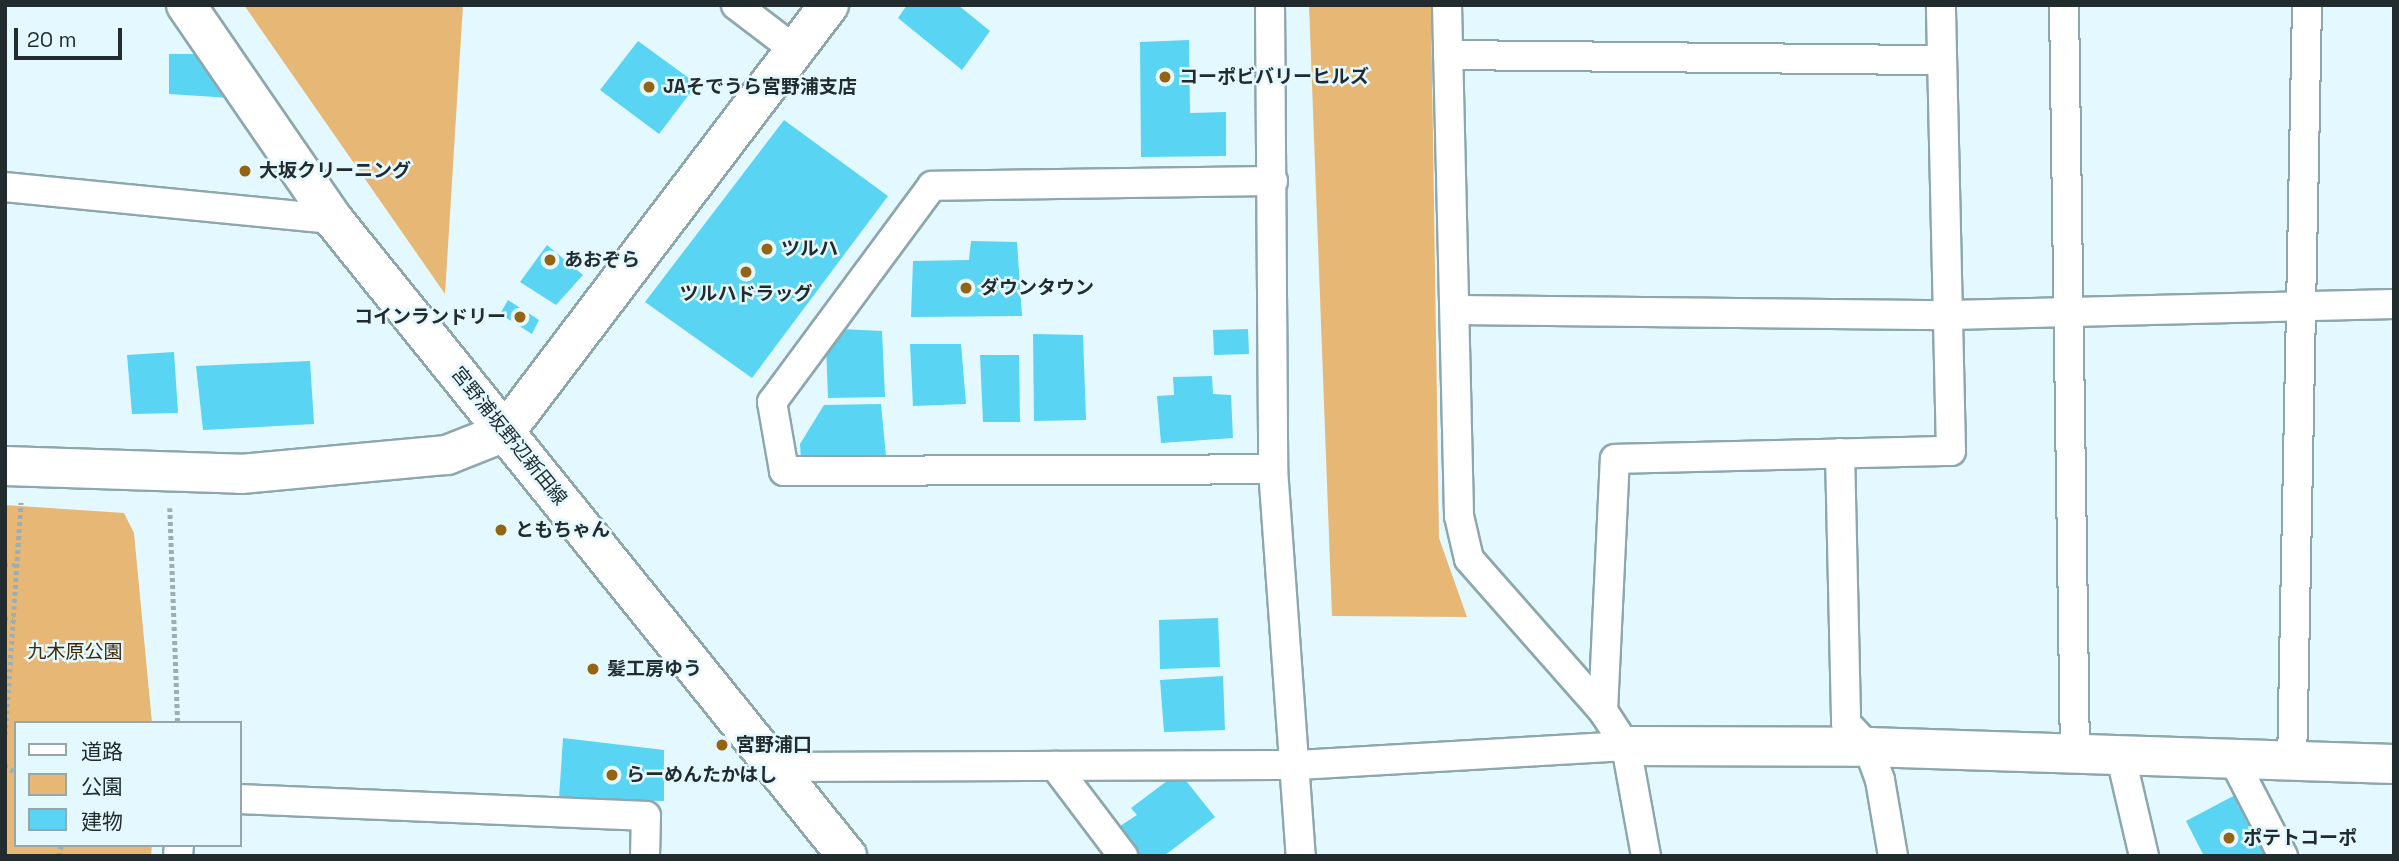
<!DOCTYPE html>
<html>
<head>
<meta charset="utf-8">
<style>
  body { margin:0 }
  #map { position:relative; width:2399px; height:861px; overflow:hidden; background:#e4f9ff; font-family:"Space Grotesk","Noto Sans JP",sans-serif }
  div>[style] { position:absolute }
  .green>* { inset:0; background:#e7b776 }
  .building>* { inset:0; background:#59d4f2 }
  .path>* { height:4.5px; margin-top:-2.25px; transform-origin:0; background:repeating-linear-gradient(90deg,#9daeb3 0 3.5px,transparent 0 7px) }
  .roads { filter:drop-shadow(2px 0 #8ea7ad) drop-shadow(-2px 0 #8ea7ad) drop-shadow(0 2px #8ea7ad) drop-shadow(0 -2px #8ea7ad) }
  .street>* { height:28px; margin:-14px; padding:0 14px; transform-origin:14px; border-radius:14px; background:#fff }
  .secondary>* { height:38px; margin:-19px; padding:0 19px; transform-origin:19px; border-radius:19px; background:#fff }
  .dots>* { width:19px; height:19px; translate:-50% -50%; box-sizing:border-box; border:4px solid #e4f9ff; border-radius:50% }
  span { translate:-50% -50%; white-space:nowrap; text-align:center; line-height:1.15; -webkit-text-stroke:5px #e4f9ff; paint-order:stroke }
  .poi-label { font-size:19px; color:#222c2f; font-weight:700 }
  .left { translate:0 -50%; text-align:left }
  .right { translate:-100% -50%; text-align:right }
  .street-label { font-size:19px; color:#222c2f }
  .park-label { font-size:19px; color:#3f2906 }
  .frame { position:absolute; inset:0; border:7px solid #222c2f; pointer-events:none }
  .legend { position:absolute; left:14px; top:721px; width:228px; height:126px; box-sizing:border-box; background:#e4f9ff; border:2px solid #96a7ac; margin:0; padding:9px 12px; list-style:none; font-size:21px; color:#222c2f }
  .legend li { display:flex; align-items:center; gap:14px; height:35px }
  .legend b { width:35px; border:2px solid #96a7ac }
  .scale { position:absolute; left:14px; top:28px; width:108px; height:32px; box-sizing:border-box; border:4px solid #222c2f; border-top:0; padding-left:9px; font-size:21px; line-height:24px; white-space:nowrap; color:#222c2f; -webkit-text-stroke:5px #e4f9ff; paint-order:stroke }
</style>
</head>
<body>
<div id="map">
  <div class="green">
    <i style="clip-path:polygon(244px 5px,463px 5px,445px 294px)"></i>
    <i style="clip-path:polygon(1309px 5px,1431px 5px,1439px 538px,1467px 617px,1332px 616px)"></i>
    <i style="clip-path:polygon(5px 505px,124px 513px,134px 533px,152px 723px,16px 723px,16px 845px,152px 845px,151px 856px,5px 856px)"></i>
  </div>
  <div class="building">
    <i style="clip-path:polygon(907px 5px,958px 5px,990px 31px,962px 70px,898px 18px)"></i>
    <i style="clip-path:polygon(1189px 40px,1190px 113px,1226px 112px,1226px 156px,1141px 157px,1140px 42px)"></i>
    <i style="clip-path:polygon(638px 41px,697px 84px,659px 134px,600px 90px)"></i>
    <i style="clip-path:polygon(169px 54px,207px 54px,231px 98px,169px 94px)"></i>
    <i style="clip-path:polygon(784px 120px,888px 196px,752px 378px,645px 302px)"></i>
    <i style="clip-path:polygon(971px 241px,1017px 242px,1022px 316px,911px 317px,913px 261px,969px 260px)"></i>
    <i style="clip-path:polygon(547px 245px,583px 275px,556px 305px,520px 282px)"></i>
    <i style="clip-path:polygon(508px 300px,539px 320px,532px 334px,500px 314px)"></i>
    <i style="clip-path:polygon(841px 329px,882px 331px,885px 397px,828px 398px,826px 345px)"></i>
    <i style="clip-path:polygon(1248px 329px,1249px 354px,1214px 355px,1213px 330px)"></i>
    <i style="clip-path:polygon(1033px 334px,1083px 335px,1086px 420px,1034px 421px)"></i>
    <i style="clip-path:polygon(910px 344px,961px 344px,966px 404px,913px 406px)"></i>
    <i style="clip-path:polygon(174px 352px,178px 413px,132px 414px,127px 355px)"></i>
    <i style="clip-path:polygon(980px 355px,1019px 355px,1020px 422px,983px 422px)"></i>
    <i style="clip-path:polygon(310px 361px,314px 424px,203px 430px,196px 366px)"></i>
    <i style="clip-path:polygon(1212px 376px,1213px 394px,1231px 395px,1233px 438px,1161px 443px,1157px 396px,1174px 395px,1173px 377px)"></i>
    <i style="clip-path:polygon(881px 404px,886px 456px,801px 460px,800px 444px,824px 405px)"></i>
    <i style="clip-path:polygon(1218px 618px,1220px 667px,1160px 669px,1159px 620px)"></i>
    <i style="clip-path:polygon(1223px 676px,1225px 730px,1164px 732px,1160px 680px)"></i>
    <i style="clip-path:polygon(563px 738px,664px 750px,664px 801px,559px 799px)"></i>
    <i style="clip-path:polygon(1179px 772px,1215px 817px,1164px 856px,1140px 856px,1120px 826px,1137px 815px,1131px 808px)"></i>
    <i style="clip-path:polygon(2239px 793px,2272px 856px,2204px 856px,2186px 821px)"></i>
  </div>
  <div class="path">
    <i style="left:170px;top:508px;width:215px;rotate:87.9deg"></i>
    <i style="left:5px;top:565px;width:12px"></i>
    <i style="left:5px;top:619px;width:8px"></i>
    <i style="left:5px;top:735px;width:233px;rotate:-86.1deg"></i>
    <i style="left:5px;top:765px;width:14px;rotate:36deg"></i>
    <i style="left:59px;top:856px;width:11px;rotate:-80deg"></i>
  </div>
  <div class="roads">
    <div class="street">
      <i style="left:736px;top:5px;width:74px;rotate:37.3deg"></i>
      <i style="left:1270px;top:5px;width:464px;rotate:89.6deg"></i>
      <i style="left:1273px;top:469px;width:388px;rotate:85.9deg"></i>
      <i style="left:1447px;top:5px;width:511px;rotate:88.65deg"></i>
      <i style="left:1459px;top:516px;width:44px;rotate:76.9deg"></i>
      <i style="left:1469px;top:559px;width:203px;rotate:48.6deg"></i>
      <i style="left:1603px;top:711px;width:42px;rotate:56.7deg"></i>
      <i style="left:1626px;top:746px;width:112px;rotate:79.7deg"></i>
      <i style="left:2064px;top:5px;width:749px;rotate:89.16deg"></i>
      <i style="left:1448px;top:55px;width:494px;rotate:0.6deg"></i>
      <i style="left:1273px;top:181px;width:341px;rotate:179.2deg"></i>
      <i style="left:932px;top:186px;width:269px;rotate:126.5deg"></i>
      <i style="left:772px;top:402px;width:70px;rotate:80.1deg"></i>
      <i style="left:784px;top:471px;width:489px;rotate:-0.2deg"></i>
      <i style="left:5px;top:187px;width:330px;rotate:5.6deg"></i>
      <i style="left:1455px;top:310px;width:493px;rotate:0.6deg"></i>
      <i style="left:1948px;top:315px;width:446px;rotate:-1.4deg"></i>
      <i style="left:1840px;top:453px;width:270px;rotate:88.7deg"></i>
      <i style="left:1846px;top:723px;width:33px;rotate:47deg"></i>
      <i style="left:1868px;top:747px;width:35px;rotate:70deg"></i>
      <i style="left:1880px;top:780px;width:77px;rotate:80.3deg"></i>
      <i style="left:1603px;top:711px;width:252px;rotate:-87.3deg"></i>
      <i style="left:1615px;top:459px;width:336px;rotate:-1.4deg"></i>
      <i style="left:1951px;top:451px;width:446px;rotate:-91.3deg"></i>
      <i style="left:2120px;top:753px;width:106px;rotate:76.9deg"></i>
      <i style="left:2234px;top:761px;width:107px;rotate:62.7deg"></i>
      <i style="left:2292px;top:765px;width:760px;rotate:-88.87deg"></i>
      <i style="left:1055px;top:766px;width:113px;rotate:52.9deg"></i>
      <i style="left:777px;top:767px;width:521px;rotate:-0.22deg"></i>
      <i style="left:1298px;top:765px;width:329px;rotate:-3.3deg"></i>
      <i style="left:240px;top:799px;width:406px;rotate:2.4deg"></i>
      <i style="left:646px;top:816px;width:40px;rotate:91.4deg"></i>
      <i style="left:178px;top:856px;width:11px;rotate:-85deg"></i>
    </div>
    <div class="secondary">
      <i style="left:186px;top:5px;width:260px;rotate:55.5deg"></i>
      <i style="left:333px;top:219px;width:819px;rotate:51.1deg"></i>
      <i style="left:5px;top:466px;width:236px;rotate:1.9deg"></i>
      <i style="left:241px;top:474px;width:207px;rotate:-5.3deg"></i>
      <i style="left:447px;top:455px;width:62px;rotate:-21.6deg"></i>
      <i style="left:505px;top:432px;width:536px;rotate:-52.81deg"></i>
      <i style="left:1626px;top:746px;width:242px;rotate:0.2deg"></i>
      <i style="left:1868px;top:747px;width:526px;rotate:1.85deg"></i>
    </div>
  </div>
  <div class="dots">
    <i style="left:1165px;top:77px;background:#946413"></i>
    <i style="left:649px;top:87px;background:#946413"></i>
    <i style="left:245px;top:171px;background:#946413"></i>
    <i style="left:767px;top:249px;background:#946413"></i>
    <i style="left:550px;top:260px;background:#946413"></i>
    <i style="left:746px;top:272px;background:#946413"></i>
    <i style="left:966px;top:288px;background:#946413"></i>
    <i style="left:520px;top:317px;background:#946413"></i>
    <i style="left:501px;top:530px;background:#946413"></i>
    <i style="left:593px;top:669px;background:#946413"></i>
    <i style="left:722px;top:745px;background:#946413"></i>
    <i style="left:612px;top:775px;background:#946413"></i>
    <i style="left:2229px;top:838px;background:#946413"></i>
  </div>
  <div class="poi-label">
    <span class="left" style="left:1179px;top:77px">コーポビバリーヒルズ</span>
    <span class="left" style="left:663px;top:87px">JAそでうら宮野浦支店</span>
    <span class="left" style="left:259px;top:171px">大坂クリーニング</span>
    <span class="left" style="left:781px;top:249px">ツルハ</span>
    <span class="left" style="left:564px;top:260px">あおぞら</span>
    <span class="left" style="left:980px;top:288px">ダウンタウン</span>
    <span style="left:746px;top:294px">ツルハドラッグ</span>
    <span class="right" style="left:506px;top:317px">コインランドリー</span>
    <span class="left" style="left:515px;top:530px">ともちゃん</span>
    <span class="left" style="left:607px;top:669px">髪工房ゆう</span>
    <span class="left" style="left:736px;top:745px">宮野浦口</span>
    <span class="left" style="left:626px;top:775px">らーめんたかはし</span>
    <span class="left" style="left:2243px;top:838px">ポテトコーポ</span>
  </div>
  <div class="street-label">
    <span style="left:509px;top:436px;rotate:51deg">宮野浦坂野辺新田線</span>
  </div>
  <div class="park-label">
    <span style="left:75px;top:652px">九木原公園</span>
  </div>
  <div class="frame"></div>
  <ul class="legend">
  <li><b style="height:9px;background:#fff"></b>道路</li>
  <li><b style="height:19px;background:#e7b776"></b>公園</li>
  <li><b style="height:19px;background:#59d4f2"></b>建物</li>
  </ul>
  <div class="scale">20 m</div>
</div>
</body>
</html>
